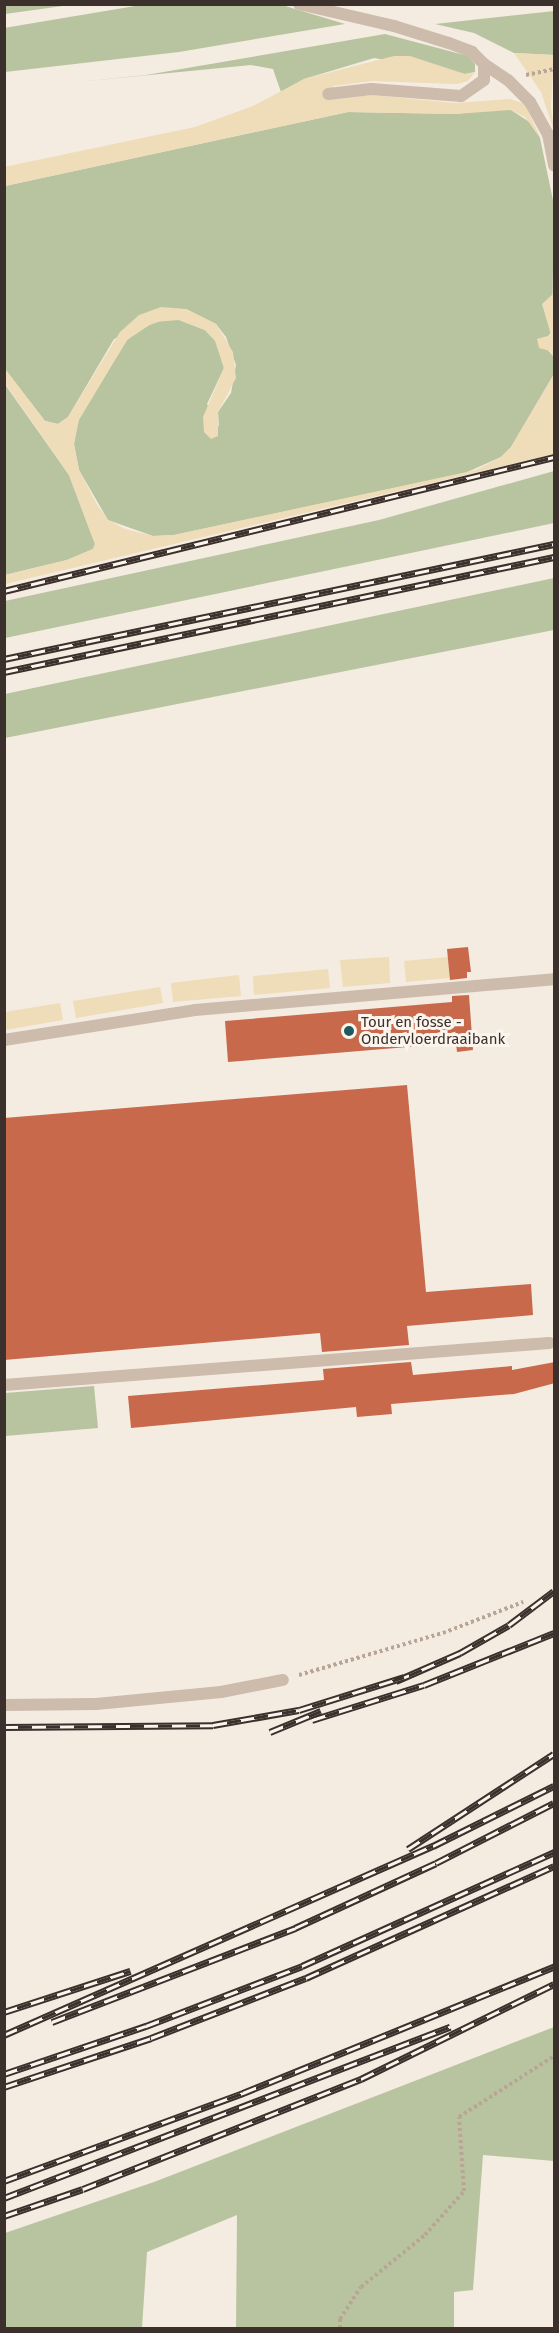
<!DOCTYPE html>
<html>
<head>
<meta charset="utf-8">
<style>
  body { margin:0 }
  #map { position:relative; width:559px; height:2333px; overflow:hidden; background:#f4ebe1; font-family:"Fira Sans",sans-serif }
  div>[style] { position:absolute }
  .green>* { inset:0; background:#b8c4a0 }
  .sand>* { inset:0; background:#efdcb8 }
  .building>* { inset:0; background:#c8694b }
  .path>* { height:4px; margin-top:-2px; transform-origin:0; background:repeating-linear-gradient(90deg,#b9a596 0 3px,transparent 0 6px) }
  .service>* { height:12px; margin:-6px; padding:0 6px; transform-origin:6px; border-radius:6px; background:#cdbbac }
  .rail>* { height:7px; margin-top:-3.5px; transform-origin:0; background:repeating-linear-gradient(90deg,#fbf5ee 0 14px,#3b302b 0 28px); box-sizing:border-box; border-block:2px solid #3b302b }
  .dots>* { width:16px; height:16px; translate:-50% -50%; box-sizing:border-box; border:3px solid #fbf5ee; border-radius:50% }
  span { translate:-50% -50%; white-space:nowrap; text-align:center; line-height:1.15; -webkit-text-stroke:6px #fbf5ee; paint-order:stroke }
  .poi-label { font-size:15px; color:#3b302b }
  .left { translate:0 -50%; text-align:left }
  .frame { position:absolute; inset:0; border:6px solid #3b302b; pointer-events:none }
</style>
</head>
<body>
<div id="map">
  <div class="green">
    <i style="clip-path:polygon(13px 4px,70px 4px,70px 5px,5px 14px,5px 6px)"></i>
    <i style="clip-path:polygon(147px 4px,282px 5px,345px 24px,179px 52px,5px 72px,4px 28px)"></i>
    <i style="clip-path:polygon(554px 11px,554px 55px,514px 53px,474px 33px,435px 24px)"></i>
    <i style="clip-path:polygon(385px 34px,468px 56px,475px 64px,475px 72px,465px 74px,374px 58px,304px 79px,281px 92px,273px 69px,251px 65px,78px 82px,146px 75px)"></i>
    <i style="clip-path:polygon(493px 109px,511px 110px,534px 125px,540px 138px,554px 205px,552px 331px,547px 338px,538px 339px,554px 357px,554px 374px,511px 447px,501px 457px,465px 473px,174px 535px,153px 536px,108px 520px,79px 470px,74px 444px,78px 420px,127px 340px,141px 328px,163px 320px,179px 320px,205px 330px,216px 341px,224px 368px,207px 404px,219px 427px,218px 412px,231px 393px,236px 365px,226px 337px,216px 324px,186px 309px,114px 339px,68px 417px,58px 424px,45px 421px,5px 369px,5px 186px,348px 112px,456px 114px)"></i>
    <i style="clip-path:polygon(4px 383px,69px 475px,95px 544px,93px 549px,67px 560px,5px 575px)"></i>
    <i style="clip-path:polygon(554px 471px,554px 523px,5px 638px,5px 601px,379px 520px)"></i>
    <i style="clip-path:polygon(554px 578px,554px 630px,5px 738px,5px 694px)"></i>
    <i style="clip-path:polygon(94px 1386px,98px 1428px,5px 1436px,5px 1393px)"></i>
    <i style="clip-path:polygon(554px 2027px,554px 2161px,483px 2155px,473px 2290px,454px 2292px,454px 2328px,236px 2328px,237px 2215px,147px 2252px,142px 2328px,5px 2328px,5px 2233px,154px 2182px)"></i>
  </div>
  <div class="sand">
    <i style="clip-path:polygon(514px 53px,554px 55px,551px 106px,554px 131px,541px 92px)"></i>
    <i style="clip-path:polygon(394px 56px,410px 56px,465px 74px,475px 72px,468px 81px,457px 84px,372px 81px,333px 86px,332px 99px,371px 95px,455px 103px,510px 99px,525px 104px,540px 138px,525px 117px,511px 110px,456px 114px,348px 112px,5px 186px,4px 167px,195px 127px,253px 106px,304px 79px)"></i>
    <i style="clip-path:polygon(554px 293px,554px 357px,550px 351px,539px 348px,537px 339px,551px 335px,542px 304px)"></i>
    <i style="clip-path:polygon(161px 307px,186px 309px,216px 324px,233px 352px,236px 378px,218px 412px,218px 436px,211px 439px,204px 432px,203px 417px,224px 368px,215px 341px,205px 330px,179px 320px,154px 322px,127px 340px,79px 420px,74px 444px,79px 470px,96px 503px,108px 520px,125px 529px,153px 536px,174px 535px,476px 470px,501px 457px,511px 447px,554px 374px,554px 454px,5px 584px,5px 575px,67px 560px,93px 549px,95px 544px,69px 475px,5px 383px,5px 369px,45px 421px,58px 424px,68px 417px,120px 332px,139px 315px)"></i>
    <i style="clip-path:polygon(389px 957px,390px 983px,343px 987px,340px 960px)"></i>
    <i style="clip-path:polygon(448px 957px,450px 978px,406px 982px,404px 961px)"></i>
    <i style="clip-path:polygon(328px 969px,330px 988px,254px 995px,253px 976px)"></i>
    <i style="clip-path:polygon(239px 975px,241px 996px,173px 1002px,171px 983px)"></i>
    <i style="clip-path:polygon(160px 987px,163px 1003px,76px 1018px,73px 1001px)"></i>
    <i style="clip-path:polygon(60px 1003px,63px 1020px,5px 1030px,5px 1012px)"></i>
  </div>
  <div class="building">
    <i style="clip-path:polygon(468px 947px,471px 972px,467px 972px,467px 978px,450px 980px,447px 949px)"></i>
    <i style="clip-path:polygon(469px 995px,473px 1050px,457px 1052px,456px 1043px,228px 1062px,225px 1021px,452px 1002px,452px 996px)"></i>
    <i style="clip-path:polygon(407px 1085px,426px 1292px,531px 1284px,533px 1315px,407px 1326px,409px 1345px,322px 1352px,320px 1333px,4px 1360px,4px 1118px)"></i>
    <i style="clip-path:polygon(411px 1362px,413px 1375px,512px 1366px,512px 1370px,555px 1362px,555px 1383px,514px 1394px,391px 1404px,392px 1414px,357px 1417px,356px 1407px,131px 1428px,128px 1396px,324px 1380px,323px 1369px)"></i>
  </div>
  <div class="path">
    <i style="left:526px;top:75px;width:29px;rotate:-12deg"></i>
    <i style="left:299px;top:1675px;width:150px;rotate:-16.3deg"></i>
    <i style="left:443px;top:1633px;width:86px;rotate:-21.2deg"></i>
    <i style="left:340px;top:2328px;width:9px;rotate:-90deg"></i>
    <i style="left:340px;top:2319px;width:38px;rotate:-57deg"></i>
    <i style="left:361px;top:2287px;width:82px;rotate:-39.1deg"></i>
    <i style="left:425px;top:2235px;width:59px;rotate:-48.4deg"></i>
    <i style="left:464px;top:2191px;width:74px;rotate:-93.9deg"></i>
    <i style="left:459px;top:2117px;width:113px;rotate:-32.7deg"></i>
  </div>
  <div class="service">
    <i style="left:299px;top:4px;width:98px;rotate:13deg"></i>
    <i style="left:394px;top:26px;width:58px;rotate:17.2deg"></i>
    <i style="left:449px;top:43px;width:25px;rotate:21deg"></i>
    <i style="left:472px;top:52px;width:17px;rotate:45deg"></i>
    <i style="left:484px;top:64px;width:16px;rotate:90deg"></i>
    <i style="left:484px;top:80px;width:28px;rotate:145deg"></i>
    <i style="left:461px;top:96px;width:90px;rotate:-175.6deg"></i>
    <i style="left:371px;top:89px;width:43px;rotate:173.4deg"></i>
    <i style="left:484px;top:64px;width:29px;rotate:34deg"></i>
    <i style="left:508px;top:80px;width:31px;rotate:45deg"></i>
    <i style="left:530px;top:102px;width:37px;rotate:61deg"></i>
    <i style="left:548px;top:134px;width:32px;rotate:79deg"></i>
    <i style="left:4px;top:1040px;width:193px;rotate:-8.9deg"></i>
    <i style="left:195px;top:1010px;width:360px;rotate:-4.9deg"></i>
    <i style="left:4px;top:1385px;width:547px;rotate:-4.41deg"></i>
    <i style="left:4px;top:1705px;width:92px;rotate:-0.6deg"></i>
    <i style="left:96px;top:1704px;width:126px;rotate:-5.5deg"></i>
    <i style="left:221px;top:1692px;width:63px;rotate:-11deg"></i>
  </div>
  <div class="rail">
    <i style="left:4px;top:591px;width:566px;rotate:-13.69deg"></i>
    <i style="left:4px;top:659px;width:562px;rotate:-11.81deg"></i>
    <i style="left:4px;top:672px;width:562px;rotate:-11.81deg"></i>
    <i style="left:396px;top:1681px;width:70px;rotate:-23.6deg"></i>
    <i style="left:460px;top:1653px;width:56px;rotate:-29.7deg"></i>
    <i style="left:509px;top:1625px;width:56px;rotate:-37.1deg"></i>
    <i style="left:312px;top:1720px;width:117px;rotate:-17.4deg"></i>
    <i style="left:424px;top:1685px;width:140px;rotate:-21.8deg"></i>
    <i style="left:4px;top:1727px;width:209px;rotate:-0.5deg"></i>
    <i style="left:213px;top:1725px;width:87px;rotate:-9.9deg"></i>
    <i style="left:299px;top:1710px;width:110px;rotate:-17.4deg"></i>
    <i style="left:270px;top:1732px;width:55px;rotate:-22.4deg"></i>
    <i style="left:408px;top:1849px;width:174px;rotate:-33.1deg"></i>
    <i style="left:4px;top:2012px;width:133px;rotate:-18deg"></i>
    <i style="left:52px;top:2022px;width:261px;rotate:-21.1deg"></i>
    <i style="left:295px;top:1928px;width:155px;rotate:-24.7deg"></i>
    <i style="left:436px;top:1863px;width:132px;rotate:-27deg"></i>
    <i style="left:4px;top:2035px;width:469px;rotate:-23.8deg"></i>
    <i style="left:433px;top:1846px;width:135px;rotate:-26.4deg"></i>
    <i style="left:4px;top:2074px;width:150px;rotate:-18.7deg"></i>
    <i style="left:146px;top:2026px;width:167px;rotate:-21deg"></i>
    <i style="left:302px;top:1966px;width:277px;rotate:-24.3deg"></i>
    <i style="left:4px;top:2087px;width:155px;rotate:-18.4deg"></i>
    <i style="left:151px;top:2038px;width:166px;rotate:-21.2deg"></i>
    <i style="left:306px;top:1978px;width:272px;rotate:-24.3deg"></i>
    <i style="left:4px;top:2181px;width:255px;rotate:-20.2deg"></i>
    <i style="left:243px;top:2093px;width:336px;rotate:-22.1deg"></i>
    <i style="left:4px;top:2198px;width:478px;rotate:-21deg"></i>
    <i style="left:4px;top:2216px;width:83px;rotate:-18.9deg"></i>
    <i style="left:83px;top:2189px;width:299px;rotate:-21.6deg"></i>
    <i style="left:361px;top:2079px;width:215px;rotate:-26.2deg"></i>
  </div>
  <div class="dots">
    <i style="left:349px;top:1031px;background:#1f5a5e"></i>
  </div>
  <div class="poi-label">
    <span class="left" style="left:361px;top:1031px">Tour en fosse -<br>Ondervloerdraaibank</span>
  </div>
  <div class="frame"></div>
</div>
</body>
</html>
